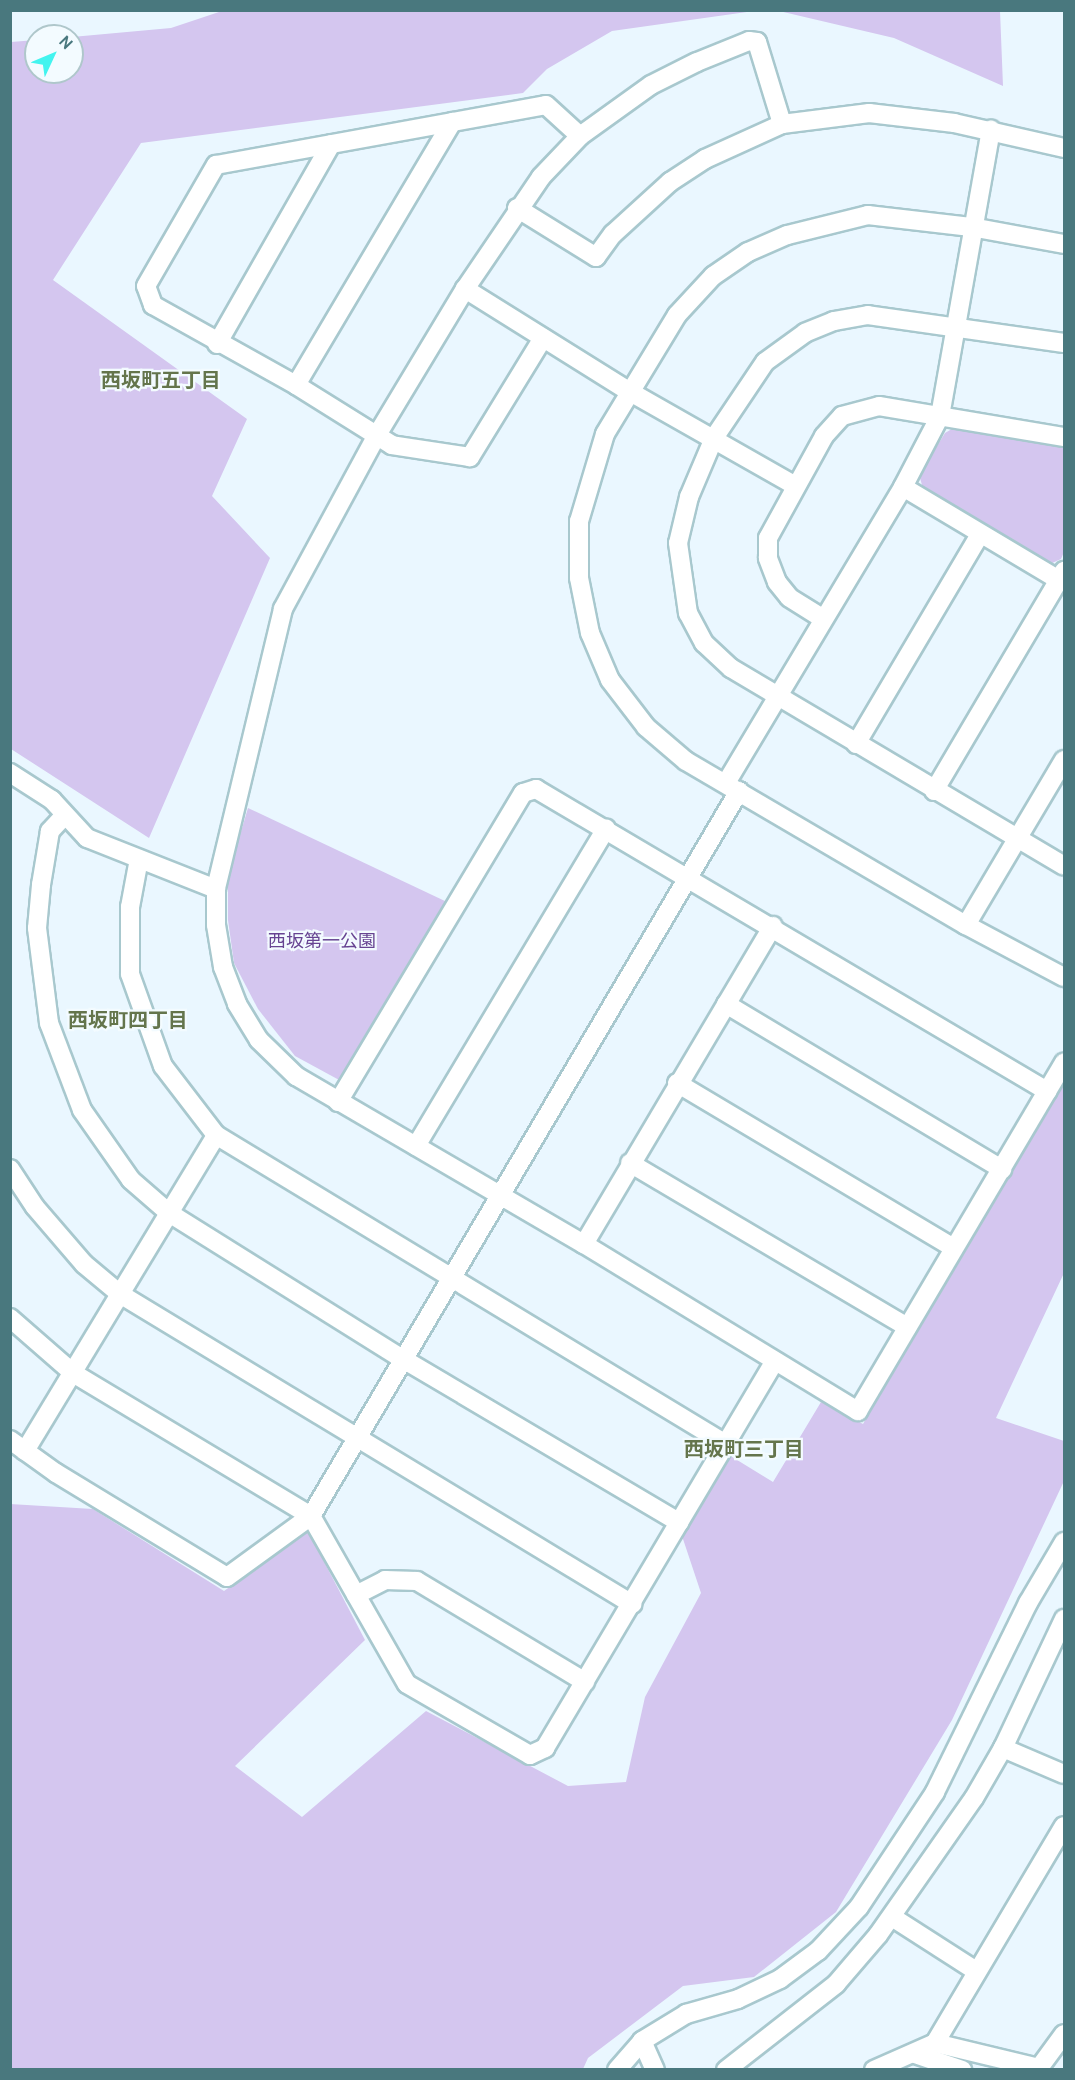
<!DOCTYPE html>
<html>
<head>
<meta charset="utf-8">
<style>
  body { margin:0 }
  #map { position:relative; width:1075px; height:2080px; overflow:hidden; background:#eaf7ff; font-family:Cabin,"Noto Sans JP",sans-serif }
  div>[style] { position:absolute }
  .green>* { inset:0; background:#d4c6ef }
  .roads { filter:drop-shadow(2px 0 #a8c8ce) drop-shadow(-2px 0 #a8c8ce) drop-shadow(0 2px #a8c8ce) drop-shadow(0 -2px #a8c8ce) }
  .minor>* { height:18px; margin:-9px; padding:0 9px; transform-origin:9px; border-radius:9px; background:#fff }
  span { translate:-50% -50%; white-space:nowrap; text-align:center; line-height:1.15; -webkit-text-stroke:4.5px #f3fbff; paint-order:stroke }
  .park-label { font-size:18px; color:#674492 }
  .neighbourhood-label { font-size:20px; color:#64754c; font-weight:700 }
  .frame { position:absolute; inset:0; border:12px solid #49787e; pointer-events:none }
  .north { position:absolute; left:24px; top:24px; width:60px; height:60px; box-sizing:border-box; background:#f3fbff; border:2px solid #afc7cb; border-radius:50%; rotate:46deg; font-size:16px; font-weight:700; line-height:24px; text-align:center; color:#49787e }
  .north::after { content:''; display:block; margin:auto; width:21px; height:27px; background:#43f4ef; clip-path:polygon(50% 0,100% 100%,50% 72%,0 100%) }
</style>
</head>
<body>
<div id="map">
  <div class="green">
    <i style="clip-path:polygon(225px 10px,754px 11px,612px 31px,547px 69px,523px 93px,141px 143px,53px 280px,247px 419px,212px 496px,270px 558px,149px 838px,11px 749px,11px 42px,36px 40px,36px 72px,72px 72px,72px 37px,171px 28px)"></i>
    <i style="clip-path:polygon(779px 11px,1000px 11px,1003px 86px,894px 38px)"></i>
    <i style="clip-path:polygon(957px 426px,1064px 445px,1064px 552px,1061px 559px,1050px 564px,923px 488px,919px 475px,945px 433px)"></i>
    <i style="clip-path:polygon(248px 808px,447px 902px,341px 1081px,295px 1056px,258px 1009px,234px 963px,228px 920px,228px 875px)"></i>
    <i style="clip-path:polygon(1064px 1080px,1064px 1273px,996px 1418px,1064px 1441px,1064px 1481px,952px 1720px,836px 1912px,754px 1977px,683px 1986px,588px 2058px,583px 2069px,11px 2069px,10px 1504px,93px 1509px,224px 1591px,308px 1531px,365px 1640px,235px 1766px,302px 1817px,426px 1711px,568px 1786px,626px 1782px,645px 1697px,701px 1593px,682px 1536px,729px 1455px,773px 1482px,821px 1402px,863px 1424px)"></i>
  </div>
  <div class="roads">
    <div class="minor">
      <i style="left:517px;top:208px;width:93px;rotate:31.8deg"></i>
      <i style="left:596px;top:257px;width:29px;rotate:-54deg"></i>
      <i style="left:613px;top:234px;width:77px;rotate:-42.4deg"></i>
      <i style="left:670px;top:182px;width:42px;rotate:-33.3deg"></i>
      <i style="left:705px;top:159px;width:85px;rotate:-24.4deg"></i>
      <i style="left:782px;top:124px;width:88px;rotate:-7.2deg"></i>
      <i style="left:869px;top:113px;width:86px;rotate:6.7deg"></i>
      <i style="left:954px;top:123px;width:113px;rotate:12.8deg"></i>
      <i style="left:1064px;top:244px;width:95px;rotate:-169.6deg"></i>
      <i style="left:971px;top:227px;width:104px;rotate:-173.4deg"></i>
      <i style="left:868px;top:215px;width:83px;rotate:166.1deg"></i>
      <i style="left:787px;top:235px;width:43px;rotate:156.4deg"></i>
      <i style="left:748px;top:252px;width:42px;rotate:145.6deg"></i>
      <i style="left:713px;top:276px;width:53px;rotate:132.7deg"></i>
      <i style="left:677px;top:315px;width:139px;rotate:121.2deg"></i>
      <i style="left:605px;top:434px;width:91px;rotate:106.6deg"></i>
      <i style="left:579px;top:521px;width:57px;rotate:90deg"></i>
      <i style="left:579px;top:578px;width:56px;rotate:78.7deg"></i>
      <i style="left:590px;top:633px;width:51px;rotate:66.9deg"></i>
      <i style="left:610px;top:680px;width:59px;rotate:52.5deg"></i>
      <i style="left:646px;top:727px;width:52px;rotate:40.4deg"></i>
      <i style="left:686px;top:761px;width:324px;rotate:30.4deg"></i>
      <i style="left:966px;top:925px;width:111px;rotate:28deg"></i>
      <i style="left:465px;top:289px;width:135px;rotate:-55.8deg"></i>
      <i style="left:541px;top:177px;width:57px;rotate:-46.4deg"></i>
      <i style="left:580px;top:136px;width:87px;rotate:-35.7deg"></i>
      <i style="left:651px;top:85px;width:51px;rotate:-26.6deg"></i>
      <i style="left:697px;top:62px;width:56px;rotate:-22deg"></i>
      <i style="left:749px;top:41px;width:8px;rotate:7deg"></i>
      <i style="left:757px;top:42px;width:86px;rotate:73deg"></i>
      <i style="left:543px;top:338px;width:140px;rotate:121.5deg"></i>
      <i style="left:470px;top:457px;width:79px;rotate:-171.3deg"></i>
      <i style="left:392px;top:445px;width:113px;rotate:-148deg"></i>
      <i style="left:296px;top:385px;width:164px;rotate:-150.8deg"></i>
      <i style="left:153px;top:305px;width:20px;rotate:-110deg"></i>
      <i style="left:146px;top:286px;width:140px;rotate:-60deg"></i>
      <i style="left:216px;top:165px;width:335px;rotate:-10.3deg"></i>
      <i style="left:546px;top:105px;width:46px;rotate:42.4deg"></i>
      <i style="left:1064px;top:343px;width:198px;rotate:-171.9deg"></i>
      <i style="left:868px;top:315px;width:35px;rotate:170deg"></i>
      <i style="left:834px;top:321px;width:31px;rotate:158deg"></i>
      <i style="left:805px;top:333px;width:49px;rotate:144.1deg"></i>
      <i style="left:765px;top:362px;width:92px;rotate:123.9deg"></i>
      <i style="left:714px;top:438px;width:64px;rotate:113deg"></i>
      <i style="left:689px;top:497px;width:47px;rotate:103.4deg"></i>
      <i style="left:678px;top:543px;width:71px;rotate:81.9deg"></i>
      <i style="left:688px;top:613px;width:34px;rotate:62deg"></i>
      <i style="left:704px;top:643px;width:37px;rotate:43deg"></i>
      <i style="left:731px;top:668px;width:387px;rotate:30.7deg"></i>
      <i style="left:217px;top:344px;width:230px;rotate:-60.3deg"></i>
      <i style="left:296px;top:385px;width:306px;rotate:-59.3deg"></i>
      <i style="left:794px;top:485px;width:189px;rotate:-150.4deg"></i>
      <i style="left:630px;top:392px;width:195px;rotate:-148deg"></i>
      <i style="left:465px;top:289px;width:170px;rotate:121.1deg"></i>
      <i style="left:377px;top:435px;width:198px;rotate:118.4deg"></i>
      <i style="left:283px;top:609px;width:288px;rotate:103.5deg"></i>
      <i style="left:216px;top:889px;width:36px;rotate:90deg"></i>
      <i style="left:216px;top:925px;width:43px;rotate:80.5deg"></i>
      <i style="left:223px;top:967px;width:40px;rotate:69deg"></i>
      <i style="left:237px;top:1004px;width:42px;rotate:58.6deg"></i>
      <i style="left:259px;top:1040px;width:52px;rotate:44.2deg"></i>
      <i style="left:296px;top:1076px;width:333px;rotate:30.3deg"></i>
      <i style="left:584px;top:1244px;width:321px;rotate:31.4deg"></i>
      <i style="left:858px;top:1411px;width:405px;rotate:-59.4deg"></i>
      <i style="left:903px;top:487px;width:182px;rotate:30.8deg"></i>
      <i style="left:822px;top:618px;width:39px;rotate:-148deg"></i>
      <i style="left:789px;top:597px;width:19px;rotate:-129deg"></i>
      <i style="left:777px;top:582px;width:26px;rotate:-111deg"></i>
      <i style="left:768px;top:558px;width:20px;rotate:-90deg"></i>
      <i style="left:768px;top:538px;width:116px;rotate:-61.2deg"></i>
      <i style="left:824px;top:436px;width:27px;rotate:-48deg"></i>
      <i style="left:842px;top:416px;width:38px;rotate:-15deg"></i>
      <i style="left:879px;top:406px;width:188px;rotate:9.5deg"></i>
      <i style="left:856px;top:744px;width:244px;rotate:-59.4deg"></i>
      <i style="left:10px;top:773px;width:50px;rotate:32.7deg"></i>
      <i style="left:52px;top:800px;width:52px;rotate:47.4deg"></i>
      <i style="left:87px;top:838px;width:139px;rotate:21.6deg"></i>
      <i style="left:726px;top:783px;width:345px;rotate:-59.1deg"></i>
      <i style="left:903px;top:487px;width:80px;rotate:-62.5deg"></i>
      <i style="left:940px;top:416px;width:291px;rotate:-79.9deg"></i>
      <i style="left:934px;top:791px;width:256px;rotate:-59.4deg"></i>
      <i style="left:64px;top:816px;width:21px;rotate:133deg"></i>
      <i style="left:50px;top:831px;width:55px;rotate:99.5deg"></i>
      <i style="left:41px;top:885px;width:43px;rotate:95.3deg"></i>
      <i style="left:37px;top:928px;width:96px;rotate:82.8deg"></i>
      <i style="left:49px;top:1023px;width:93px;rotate:69.2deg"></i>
      <i style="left:82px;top:1110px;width:85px;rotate:55deg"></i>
      <i style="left:131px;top:1180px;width:50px;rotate:41deg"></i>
      <i style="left:169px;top:1213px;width:276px;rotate:32deg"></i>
      <i style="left:403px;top:1359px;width:321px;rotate:30.6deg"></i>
      <i style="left:139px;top:859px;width:49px;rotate:100.6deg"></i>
      <i style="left:130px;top:907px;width:67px;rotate:90deg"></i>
      <i style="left:130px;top:974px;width:98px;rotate:70.3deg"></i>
      <i style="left:163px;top:1066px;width:87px;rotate:52.5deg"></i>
      <i style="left:216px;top:1135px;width:594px;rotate:31.23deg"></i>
      <i style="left:966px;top:925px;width:192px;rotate:-59.3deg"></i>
      <i style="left:726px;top:1004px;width:322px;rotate:30.9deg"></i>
      <i style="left:677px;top:1083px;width:322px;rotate:30.8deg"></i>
      <i style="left:338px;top:1102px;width:360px;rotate:-59.1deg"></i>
      <i style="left:523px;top:793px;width:14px;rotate:-17deg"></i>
      <i style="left:536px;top:789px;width:594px;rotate:30.58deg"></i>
      <i style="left:416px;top:1146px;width:370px;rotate:-59.1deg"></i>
      <i style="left:630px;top:1163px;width:322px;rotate:30.6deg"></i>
      <i style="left:10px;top:1169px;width:45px;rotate:56.7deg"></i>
      <i style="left:35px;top:1207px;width:75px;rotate:49.3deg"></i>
      <i style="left:84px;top:1264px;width:47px;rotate:39.8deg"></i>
      <i style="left:120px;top:1294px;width:599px;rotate:31.19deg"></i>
      <i style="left:584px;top:1244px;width:370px;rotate:-59.3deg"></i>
      <i style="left:10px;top:1318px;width:84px;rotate:41.1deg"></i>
      <i style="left:73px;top:1373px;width:278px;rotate:31deg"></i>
      <i style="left:311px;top:1516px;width:193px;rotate:60.3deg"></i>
      <i style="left:407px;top:1684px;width:142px;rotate:30deg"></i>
      <i style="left:530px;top:1755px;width:17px;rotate:-25deg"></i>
      <i style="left:545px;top:1748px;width:450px;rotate:-59.3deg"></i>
      <i style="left:10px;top:1440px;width:57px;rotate:35.7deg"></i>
      <i style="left:56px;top:1473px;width:200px;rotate:31.3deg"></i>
      <i style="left:227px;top:1577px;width:104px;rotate:-36deg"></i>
      <i style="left:311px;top:1516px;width:842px;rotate:-59.44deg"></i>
      <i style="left:25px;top:1451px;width:369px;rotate:-58.8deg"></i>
      <i style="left:356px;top:1595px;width:33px;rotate:-27deg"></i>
      <i style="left:385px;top:1580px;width:32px;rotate:2deg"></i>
      <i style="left:417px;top:1581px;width:196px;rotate:31deg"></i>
      <i style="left:1003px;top:1748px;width:66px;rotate:23.1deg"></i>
      <i style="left:892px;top:1917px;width:100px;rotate:32.7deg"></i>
      <i style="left:642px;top:2041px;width:32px;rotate:66deg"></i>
      <i style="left:935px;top:2043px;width:107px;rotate:13.5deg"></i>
      <i style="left:1039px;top:2068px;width:42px;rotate:-53.7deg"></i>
      <i style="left:915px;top:2054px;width:50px;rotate:18.8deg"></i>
      <i style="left:617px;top:2070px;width:38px;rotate:-49deg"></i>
      <i style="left:642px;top:2041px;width:52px;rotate:-31.5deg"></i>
      <i style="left:686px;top:2014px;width:54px;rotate:-16.1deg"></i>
      <i style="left:738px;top:1999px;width:47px;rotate:-25.5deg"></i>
      <i style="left:780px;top:1979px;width:47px;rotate:-36.4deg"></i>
      <i style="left:818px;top:1951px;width:60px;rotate:-47deg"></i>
      <i style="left:859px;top:1907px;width:138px;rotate:-56.5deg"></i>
      <i style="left:935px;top:1792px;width:211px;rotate:-63.8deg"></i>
      <i style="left:1028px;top:1603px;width:71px;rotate:-59.5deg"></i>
      <i style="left:726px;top:2070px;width:140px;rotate:-38deg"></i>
      <i style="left:836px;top:1984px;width:65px;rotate:-49.4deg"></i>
      <i style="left:878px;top:1935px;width:167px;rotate:-55deg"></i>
      <i style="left:974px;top:1798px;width:58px;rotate:-59.9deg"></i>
      <i style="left:1003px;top:1748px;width:143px;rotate:-64.7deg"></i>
      <i style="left:874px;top:2070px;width:67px;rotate:-23.9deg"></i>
      <i style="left:935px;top:2043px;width:252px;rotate:-59.3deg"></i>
    </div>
  </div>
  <div class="park-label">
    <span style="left:322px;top:941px">西坂第一公園</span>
  </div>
  <div class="neighbourhood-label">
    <span style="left:161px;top:380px">西坂町五丁目</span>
    <span style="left:128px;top:1020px">西坂町四丁目</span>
    <span style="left:744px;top:1449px">西坂町三丁目</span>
  </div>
  <div class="frame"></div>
  <div class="north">N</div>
</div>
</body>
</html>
